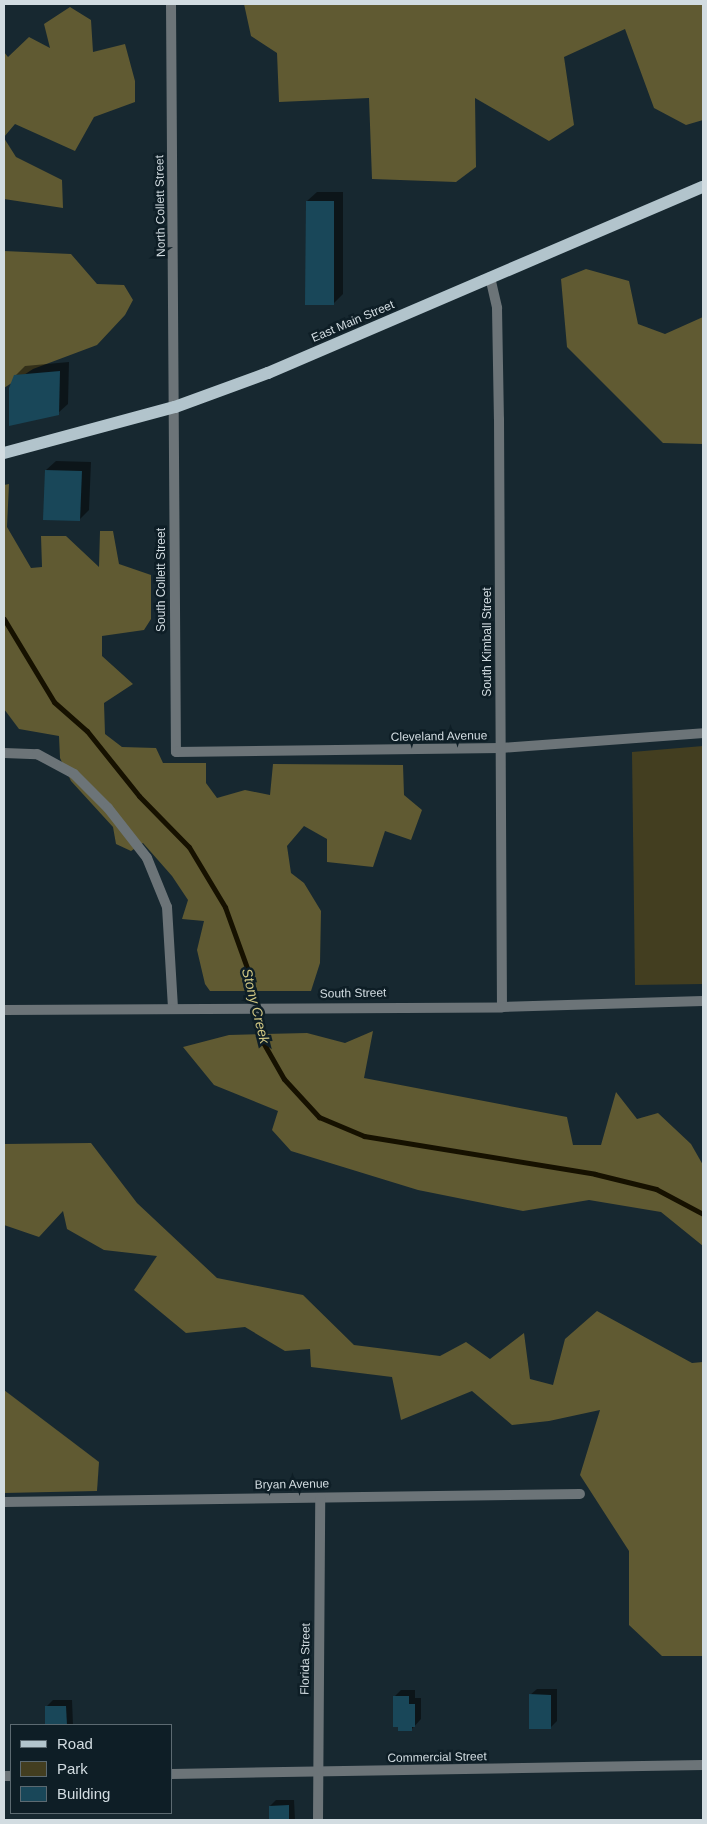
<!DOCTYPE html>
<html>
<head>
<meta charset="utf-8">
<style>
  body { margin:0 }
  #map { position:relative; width:707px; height:1824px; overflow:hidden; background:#172830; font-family:Helvetica,sans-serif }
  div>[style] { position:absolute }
  .green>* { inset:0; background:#433e20 }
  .forest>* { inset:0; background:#605a32 }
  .shadow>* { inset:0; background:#0007 }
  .stream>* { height:5px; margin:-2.5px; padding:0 2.5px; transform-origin:2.5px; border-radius:2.5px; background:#161100 }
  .building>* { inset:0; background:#194759 }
  .street>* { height:10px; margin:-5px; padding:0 5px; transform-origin:5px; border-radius:5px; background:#6c7478 }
  .primary>* { height:12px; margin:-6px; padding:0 6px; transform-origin:6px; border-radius:6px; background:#b2c4cc }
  span { translate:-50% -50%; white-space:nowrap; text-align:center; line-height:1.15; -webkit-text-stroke:5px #0e1e26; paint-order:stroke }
  .street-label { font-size:12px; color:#d2dce1 }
  .water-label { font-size:14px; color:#d1c783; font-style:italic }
  .frame { position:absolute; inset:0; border:5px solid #d2dce1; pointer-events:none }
  .legend { position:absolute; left:10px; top:1724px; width:162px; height:90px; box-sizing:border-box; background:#0e1e26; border:1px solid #5c6a71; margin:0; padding:6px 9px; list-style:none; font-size:15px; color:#d2dce1 }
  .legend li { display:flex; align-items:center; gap:10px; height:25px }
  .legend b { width:25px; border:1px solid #5c6a71 }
</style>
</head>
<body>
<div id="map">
  <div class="green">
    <i style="clip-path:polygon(703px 746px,703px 984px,635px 985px,632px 752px)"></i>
  </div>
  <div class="forest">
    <i style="clip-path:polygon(244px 4px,703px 4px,703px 120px,686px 125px,654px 108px,625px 29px,564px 57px,574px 125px,549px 141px,475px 98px,476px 167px,456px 182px,372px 179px,369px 98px,279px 102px,277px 53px,251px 36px)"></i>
    <i style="clip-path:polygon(70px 7px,91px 20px,93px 52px,125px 44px,135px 81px,135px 102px,94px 117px,75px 151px,15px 124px,4px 137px,4px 52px,8px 57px,29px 37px,50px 48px,44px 24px)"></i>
    <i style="clip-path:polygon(4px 138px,16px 157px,62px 180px,63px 208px,4px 199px)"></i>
    <i style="clip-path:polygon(4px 251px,71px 254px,97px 284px,124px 285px,133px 300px,125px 315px,97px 345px,33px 369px,4px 388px)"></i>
    <i style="clip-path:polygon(586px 269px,629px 281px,638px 324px,665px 334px,703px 317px,703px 444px,663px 443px,567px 347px,561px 279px)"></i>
    <i style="clip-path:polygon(9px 484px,7px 527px,31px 568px,42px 567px,41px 536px,66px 536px,99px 567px,100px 531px,113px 531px,119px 564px,151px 575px,151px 619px,144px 630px,102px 636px,102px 656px,133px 684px,104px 703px,105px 734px,122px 747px,156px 748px,163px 763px,206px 763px,206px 783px,217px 798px,245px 790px,270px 795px,273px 764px,403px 765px,404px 795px,422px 810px,411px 840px,385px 831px,373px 867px,327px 862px,327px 839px,304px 826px,287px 846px,291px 873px,304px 883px,321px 911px,320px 963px,311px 991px,210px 991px,205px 984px,197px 950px,204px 921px,182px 919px,188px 900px,172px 876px,143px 843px,131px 851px,116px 844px,113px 827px,71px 781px,60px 758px,59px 736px,19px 729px,4px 709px,4px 485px)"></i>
    <i style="clip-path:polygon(373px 1031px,364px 1078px,567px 1117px,573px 1145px,601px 1145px,616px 1092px,637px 1119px,658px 1113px,691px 1144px,703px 1165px,703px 1246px,661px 1212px,589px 1200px,523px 1211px,418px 1190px,291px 1151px,272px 1130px,278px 1111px,214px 1085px,183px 1047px,229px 1035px,307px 1033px,345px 1043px)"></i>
    <i style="clip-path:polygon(91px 1143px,137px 1203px,217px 1278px,303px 1295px,354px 1345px,440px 1356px,466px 1342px,490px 1359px,524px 1333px,530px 1379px,553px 1385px,565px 1339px,597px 1311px,692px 1363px,703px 1362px,703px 1656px,662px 1656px,629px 1625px,629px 1551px,580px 1475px,600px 1410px,549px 1421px,512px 1425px,472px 1391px,401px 1420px,392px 1377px,311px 1367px,310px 1349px,285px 1351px,245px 1327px,186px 1333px,134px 1290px,157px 1256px,104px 1250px,67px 1229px,63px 1211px,39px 1237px,4px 1225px,4px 1144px)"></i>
    <i style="clip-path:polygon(4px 1390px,99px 1462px,97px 1491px,4px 1493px)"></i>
  </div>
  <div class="shadow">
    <i style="clip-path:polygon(317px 192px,343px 192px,343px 294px,333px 304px,307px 201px)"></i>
    <i style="clip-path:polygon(69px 362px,68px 404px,58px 413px,15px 376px,25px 366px)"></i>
    <i style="clip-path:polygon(56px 461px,91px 462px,89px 510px,79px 520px,46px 470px)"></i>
    <i style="clip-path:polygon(537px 1689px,557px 1689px,557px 1721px,550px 1728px,530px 1695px)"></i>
    <i style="clip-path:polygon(401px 1690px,415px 1690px,415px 1698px,421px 1698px,421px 1719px,411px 1730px,394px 1697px)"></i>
    <i style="clip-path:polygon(53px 1700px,72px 1700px,73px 1725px,46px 1725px,46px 1707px)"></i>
    <i style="clip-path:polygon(276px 1800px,294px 1800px,295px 1820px,270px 1820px,270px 1806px)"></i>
  </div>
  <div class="stream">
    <i style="left:4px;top:619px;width:97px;rotate:58.9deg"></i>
    <i style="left:54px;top:702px;width:44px;rotate:41.3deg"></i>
    <i style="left:87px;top:731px;width:83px;rotate:51.3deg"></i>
    <i style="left:139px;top:796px;width:71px;rotate:45.6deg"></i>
    <i style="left:189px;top:847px;width:70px;rotate:59deg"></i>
    <i style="left:225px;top:907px;width:73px;rotate:70.1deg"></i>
    <i style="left:250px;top:976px;width:69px;rotate:78.4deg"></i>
    <i style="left:264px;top:1044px;width:40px;rotate:60.3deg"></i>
    <i style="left:284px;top:1079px;width:52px;rotate:47.4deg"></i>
    <i style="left:319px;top:1117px;width:49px;rotate:22.9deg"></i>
    <i style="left:364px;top:1136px;width:234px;rotate:9.3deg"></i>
    <i style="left:595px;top:1174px;width:63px;rotate:13.8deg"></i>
    <i style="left:656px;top:1189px;width:53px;rotate:28deg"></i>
  </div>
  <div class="building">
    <i style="clip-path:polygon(306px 201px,334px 201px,334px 305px,305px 305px)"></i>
    <i style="clip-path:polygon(60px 371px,59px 415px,9px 426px,9px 388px,14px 375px)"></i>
    <i style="clip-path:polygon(45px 470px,82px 471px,80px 521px,43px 520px)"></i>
    <i style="clip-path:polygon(529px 1694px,551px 1695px,551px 1729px,529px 1729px)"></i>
    <i style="clip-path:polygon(393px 1696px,409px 1696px,409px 1704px,415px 1704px,415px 1727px,412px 1727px,412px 1731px,398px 1731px,398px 1727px,393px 1727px)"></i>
    <i style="clip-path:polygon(45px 1706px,66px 1706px,67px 1725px,45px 1725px)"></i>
    <i style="clip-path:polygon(289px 1805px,289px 1820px,269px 1820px,269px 1806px)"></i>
  </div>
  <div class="street">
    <i style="left:171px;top:4px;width:748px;rotate:89.62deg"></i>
    <i style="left:176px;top:752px;width:325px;rotate:-0.7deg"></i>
    <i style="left:501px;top:748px;width:203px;rotate:-4.2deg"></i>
    <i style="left:490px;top:277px;width:32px;rotate:77deg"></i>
    <i style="left:497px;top:308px;width:111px;rotate:89deg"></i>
    <i style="left:499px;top:419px;width:588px;rotate:89.71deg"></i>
    <i style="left:4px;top:753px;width:33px;rotate:2deg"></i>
    <i style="left:37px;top:754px;width:42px;rotate:28.4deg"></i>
    <i style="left:74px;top:774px;width:48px;rotate:45deg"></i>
    <i style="left:108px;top:808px;width:63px;rotate:52deg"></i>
    <i style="left:147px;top:858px;width:53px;rotate:67.8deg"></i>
    <i style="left:167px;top:907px;width:102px;rotate:86.6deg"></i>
    <i style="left:4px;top:1010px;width:498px;rotate:-0.3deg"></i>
    <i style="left:502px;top:1007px;width:201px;rotate:-1.7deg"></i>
    <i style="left:4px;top:1502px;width:576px;rotate:-0.8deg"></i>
    <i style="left:171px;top:1774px;width:532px;rotate:-0.97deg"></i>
    <i style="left:4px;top:1776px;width:7px"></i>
    <i style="left:318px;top:1820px;width:322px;rotate:-89.6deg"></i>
  </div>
  <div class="primary">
    <i style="left:4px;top:453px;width:177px;rotate:-15.1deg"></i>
    <i style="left:175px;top:407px;width:99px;rotate:-20.1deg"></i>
    <i style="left:268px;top:373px;width:473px;rotate:-23.2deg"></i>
  </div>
  <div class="street-label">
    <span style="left:161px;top:206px;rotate:-91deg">North Collett Street</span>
    <span style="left:353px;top:322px;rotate:-23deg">East Main Street</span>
    <span style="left:162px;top:580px;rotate:-90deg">South Collett Street</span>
    <span style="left:488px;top:642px;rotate:-90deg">South Kimball Street</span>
    <span style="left:439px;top:737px;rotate:-1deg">Cleveland Avenue</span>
    <span style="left:353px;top:994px;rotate:-1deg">South Street</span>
    <span style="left:292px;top:1485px;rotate:-1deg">Bryan Avenue</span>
    <span style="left:306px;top:1659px;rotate:-89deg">Florida Street</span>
    <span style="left:437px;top:1758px;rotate:-1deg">Commercial Street</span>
  </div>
  <div class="water-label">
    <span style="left:256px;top:1006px;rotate:76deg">Stony Creek</span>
  </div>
  <div class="frame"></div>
  <ul class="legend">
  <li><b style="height:6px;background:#b2c4cc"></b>Road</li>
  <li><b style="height:14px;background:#433e20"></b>Park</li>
  <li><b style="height:14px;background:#194759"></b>Building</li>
  </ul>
</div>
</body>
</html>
